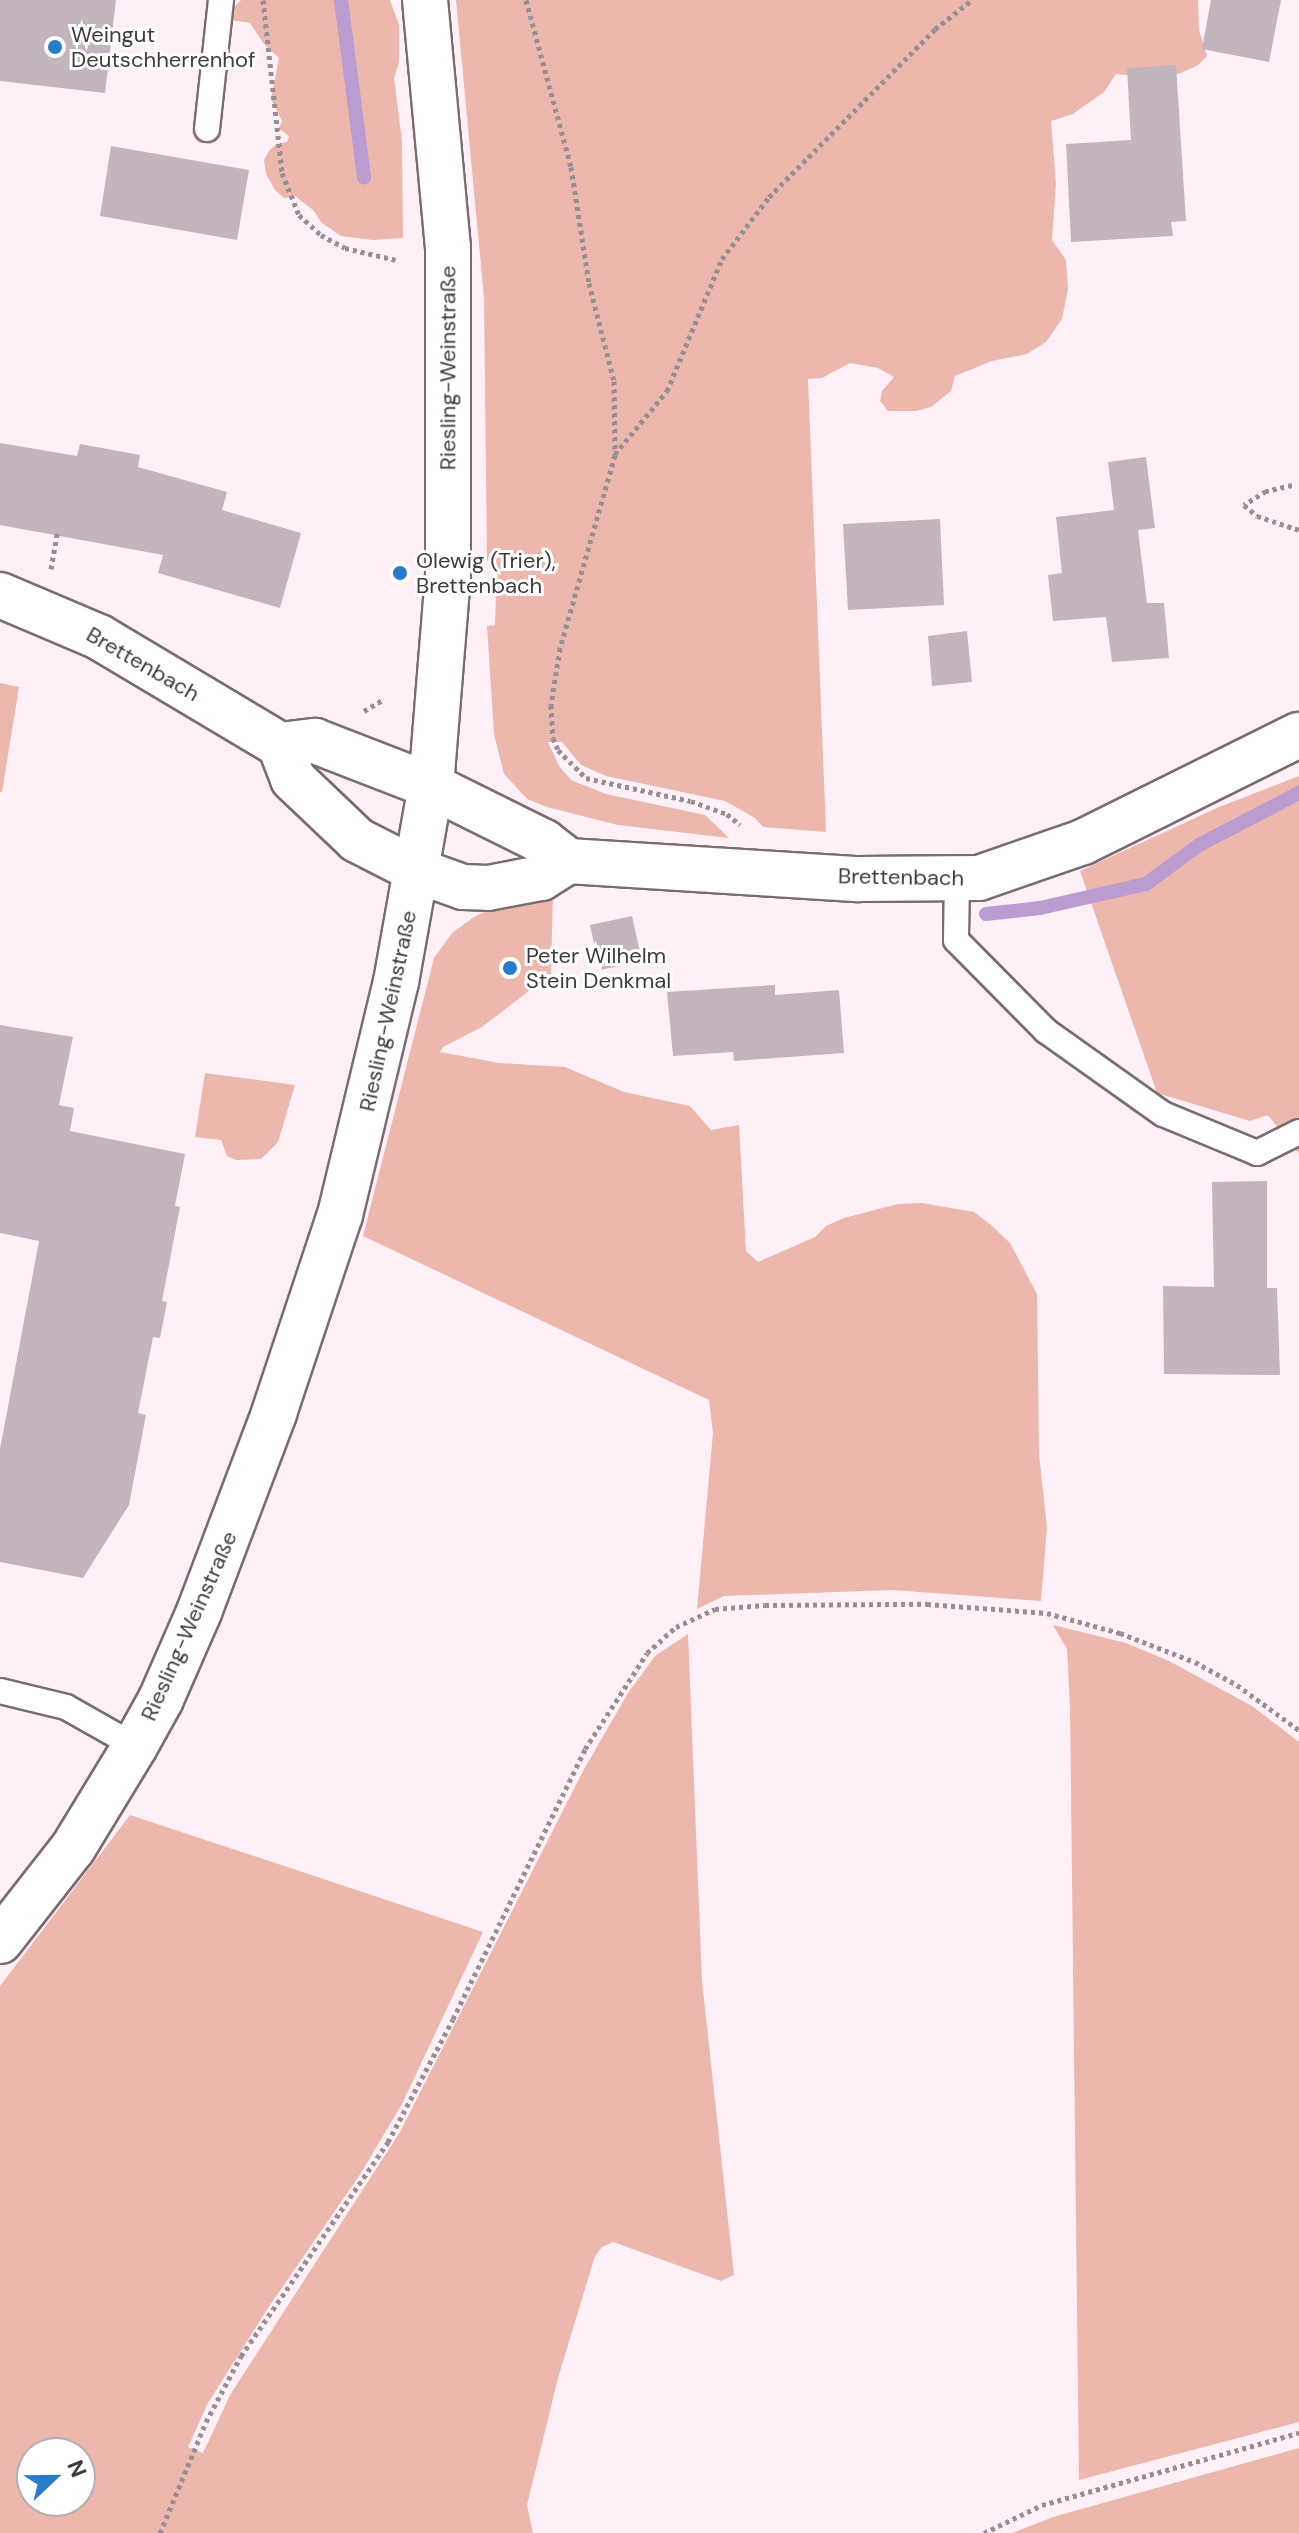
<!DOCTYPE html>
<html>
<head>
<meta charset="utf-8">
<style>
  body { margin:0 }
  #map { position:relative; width:1299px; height:2533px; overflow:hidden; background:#fef0f6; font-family:"DM Sans",sans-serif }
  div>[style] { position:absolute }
  .green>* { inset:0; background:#ecb7ac }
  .stream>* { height:14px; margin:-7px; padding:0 7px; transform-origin:7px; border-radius:7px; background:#bb9cd0 }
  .building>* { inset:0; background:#c2b5bf }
  .path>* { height:5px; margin-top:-2.5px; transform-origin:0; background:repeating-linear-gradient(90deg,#998f93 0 4px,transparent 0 8px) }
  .roads { filter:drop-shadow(2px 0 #7a6c71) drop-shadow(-2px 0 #7a6c71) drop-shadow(0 2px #7a6c71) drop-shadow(0 -2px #7a6c71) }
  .service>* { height:24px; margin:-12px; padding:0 12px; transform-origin:12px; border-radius:12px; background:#fff }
  .minor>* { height:44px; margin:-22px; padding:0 22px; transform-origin:22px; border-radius:22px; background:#fff }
  .secondary>* { height:44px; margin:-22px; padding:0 22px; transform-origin:22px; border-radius:22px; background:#fff }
  .dots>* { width:22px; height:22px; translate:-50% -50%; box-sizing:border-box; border:4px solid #fff; border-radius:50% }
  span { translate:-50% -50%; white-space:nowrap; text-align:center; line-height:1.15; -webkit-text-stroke:6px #fff; paint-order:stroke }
  .poi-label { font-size:22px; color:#403a3c }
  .left { translate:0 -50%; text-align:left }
  .street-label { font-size:22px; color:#403a3c }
  .north { position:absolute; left:16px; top:2437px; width:80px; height:80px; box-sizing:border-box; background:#fff; border:2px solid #b3b0b1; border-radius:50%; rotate:68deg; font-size:22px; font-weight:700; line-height:32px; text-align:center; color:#403a3c }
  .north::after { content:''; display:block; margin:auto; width:28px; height:36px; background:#297ccb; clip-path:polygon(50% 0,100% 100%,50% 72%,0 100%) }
</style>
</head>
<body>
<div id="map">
  <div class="green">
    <i style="clip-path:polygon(241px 0,390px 0,399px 25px,399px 62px,394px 78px,402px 141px,403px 238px,373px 240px,341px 236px,322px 223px,313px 210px,295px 196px,284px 198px,275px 190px,266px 174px,264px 160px,269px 151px,276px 144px,287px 142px,289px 136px,279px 129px,282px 121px,271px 99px,279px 58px,264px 44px,250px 23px,231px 20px,231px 11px)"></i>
    <i style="clip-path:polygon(456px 0,1198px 0,1199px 30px,1207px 56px,1197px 66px,1166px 79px,1116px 74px,1104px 92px,1073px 114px,1051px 121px,1056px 184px,1052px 240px,1066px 260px,1068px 289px,1062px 319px,1046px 342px,1027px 354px,992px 361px,955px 376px,951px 391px,931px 407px,916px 411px,888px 411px,880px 401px,882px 391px,894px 377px,878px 368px,850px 363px,822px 378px,808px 379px,826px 832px,763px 827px,755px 818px,725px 801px,606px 776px,581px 765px,562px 742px,548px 742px,559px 766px,571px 780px,606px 794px,705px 815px,729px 838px,618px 825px,547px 807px,527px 799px,504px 774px,494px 734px,487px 626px,495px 625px,497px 563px,487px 561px,484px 298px)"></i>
    <i style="clip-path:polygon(0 683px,19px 687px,2px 792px,0 792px)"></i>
    <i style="clip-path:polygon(1299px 776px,1299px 1154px,1268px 1115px,1250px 1121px,1157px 1093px,1080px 871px,1219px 807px)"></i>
    <i style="clip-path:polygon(553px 894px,551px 974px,482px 1027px,443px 1047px,440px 1052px,499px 1063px,565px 1067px,624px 1092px,690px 1106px,711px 1130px,739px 1125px,746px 1251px,758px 1262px,815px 1237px,826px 1226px,844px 1218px,898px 1204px,922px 1203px,974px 1212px,991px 1225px,1010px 1243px,1037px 1294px,1039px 1454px,1047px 1528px,1041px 1601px,892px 1590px,724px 1596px,697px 1609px,713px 1433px,709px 1400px,363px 1236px,434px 958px,452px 933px,474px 917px,491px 909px)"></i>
    <i style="clip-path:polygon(205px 1073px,295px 1085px,278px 1142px,261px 1159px,236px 1160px,227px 1156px,221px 1140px,195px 1137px)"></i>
    <i style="clip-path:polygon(1053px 1625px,1126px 1643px,1169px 1661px,1252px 1706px,1299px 1742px,1299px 2422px,1079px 2480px,1070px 1706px,1067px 1649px)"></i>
    <i style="clip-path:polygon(evenodd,688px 1634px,702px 1981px,734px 2275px,721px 2281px,613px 2242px,602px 2247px,595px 2256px,558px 2378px,527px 2505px,533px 2533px,0 2533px,0 1986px,130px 1815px,483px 1932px,402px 2104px,361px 2173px,268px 2308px,208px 2403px,188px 2447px,203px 2453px,230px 2395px,400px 2132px,583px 1771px,628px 1693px,655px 1656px,688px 1634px,32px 2453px,80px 2453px,80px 2501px,32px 2501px,32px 2453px)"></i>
    <i style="clip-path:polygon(1299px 2448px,1299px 2533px,1012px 2533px,1053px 2517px)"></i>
  </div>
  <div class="stream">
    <i style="left:341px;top:0;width:179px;rotate:82.6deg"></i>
    <i style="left:986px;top:914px;width:54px;rotate:-6.3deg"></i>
    <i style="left:1040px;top:908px;width:109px;rotate:-12.8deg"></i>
    <i style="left:1146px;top:884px;width:66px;rotate:-36.3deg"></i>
    <i style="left:1199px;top:845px;width:113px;rotate:-27.5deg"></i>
  </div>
  <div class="building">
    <i style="clip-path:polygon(0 0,116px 0,105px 93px,0 81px)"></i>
    <i style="clip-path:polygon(1211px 0,1281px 0,1269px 62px,1202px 49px)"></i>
    <i style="clip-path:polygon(1176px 65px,1186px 221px,1171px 222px,1173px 236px,1071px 242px,1066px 144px,1131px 140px,1127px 68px)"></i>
    <i style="clip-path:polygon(111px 146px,249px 170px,237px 240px,100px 216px)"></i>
    <i style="clip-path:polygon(0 443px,77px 456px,80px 444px,140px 455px,138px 467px,227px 492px,222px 510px,301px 533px,280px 608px,158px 573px,163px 555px,0 525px)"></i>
    <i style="clip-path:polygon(1146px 457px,1155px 528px,1138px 530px,1147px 603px,1164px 603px,1169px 658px,1112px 662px,1106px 617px,1053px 621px,1048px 575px,1062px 573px,1056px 517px,1114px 510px,1108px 462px)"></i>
    <i style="clip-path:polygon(940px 519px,944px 605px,848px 610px,843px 524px)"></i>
    <i style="clip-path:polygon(967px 631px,972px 682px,932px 686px,928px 636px)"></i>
    <i style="clip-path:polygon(632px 916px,642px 961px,600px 970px,590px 925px)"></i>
    <i style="clip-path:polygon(775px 985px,775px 995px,839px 990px,844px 1053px,734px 1061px,733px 1052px,673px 1056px,667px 992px)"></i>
    <i style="clip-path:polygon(0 1025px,73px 1037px,59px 1105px,74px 1108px,70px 1131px,185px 1154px,175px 1206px,180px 1207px,162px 1301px,167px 1302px,160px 1338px,153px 1337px,138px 1413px,146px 1415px,129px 1505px,83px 1578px,0 1562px,0 1449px,39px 1241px,0 1233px)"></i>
    <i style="clip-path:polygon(1267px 1181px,1267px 1288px,1277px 1288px,1280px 1375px,1164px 1374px,1163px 1286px,1214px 1287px,1212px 1182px)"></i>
  </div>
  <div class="path">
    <i style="left:263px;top:0;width:174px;rotate:83.7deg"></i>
    <i style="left:282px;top:173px;width:45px;rotate:68deg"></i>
    <i style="left:299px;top:215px;width:30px;rotate:42deg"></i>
    <i style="left:321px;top:235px;width:27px;rotate:28deg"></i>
    <i style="left:345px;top:248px;width:52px;rotate:13.2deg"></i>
    <i style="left:526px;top:0;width:173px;rotate:74.9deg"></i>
    <i style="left:571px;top:167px;width:117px;rotate:81.2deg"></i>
    <i style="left:589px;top:283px;width:101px;rotate:75.7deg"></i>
    <i style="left:614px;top:381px;width:74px;rotate:89.2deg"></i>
    <i style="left:615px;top:455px;width:201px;rotate:105.9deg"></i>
    <i style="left:560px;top:648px;width:58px;rotate:99deg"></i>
    <i style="left:551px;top:705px;width:33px;rotate:87deg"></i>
    <i style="left:553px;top:738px;width:13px;rotate:67deg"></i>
    <i style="left:558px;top:750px;width:40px;rotate:45deg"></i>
    <i style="left:586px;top:778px;width:107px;rotate:12.4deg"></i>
    <i style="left:691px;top:801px;width:38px;rotate:20deg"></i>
    <i style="left:727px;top:814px;width:17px;rotate:40deg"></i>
    <i style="left:615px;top:454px;width:82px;rotate:-50.5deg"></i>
    <i style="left:667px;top:391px;width:143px;rotate:-67.4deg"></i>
    <i style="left:722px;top:259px;width:78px;rotate:-52.8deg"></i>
    <i style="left:769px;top:197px;width:236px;rotate:-45.3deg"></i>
    <i style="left:935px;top:29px;width:47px;rotate:-38.1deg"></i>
    <i style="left:1292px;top:485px;width:27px;rotate:167deg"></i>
    <i style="left:1266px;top:491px;width:26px;rotate:148deg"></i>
    <i style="left:1244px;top:505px;width:17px;rotate:40deg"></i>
    <i style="left:1257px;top:516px;width:44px;rotate:18.4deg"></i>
    <i style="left:51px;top:569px;width:36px;rotate:-80deg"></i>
    <i style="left:364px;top:711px;width:23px;rotate:-31deg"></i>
    <i style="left:160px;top:2533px;width:120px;rotate:-67.5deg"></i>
    <i style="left:206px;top:2422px;width:75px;rotate:-62.1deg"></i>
    <i style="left:241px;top:2356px;width:260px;rotate:-55.5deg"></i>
    <i style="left:388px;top:2142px;width:139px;rotate:-62.1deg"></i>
    <i style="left:453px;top:2019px;width:301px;rotate:-63.9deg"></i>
    <i style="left:585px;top:1749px;width:114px;rotate:-57.1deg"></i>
    <i style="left:647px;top:1653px;width:39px;rotate:-42deg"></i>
    <i style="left:676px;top:1627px;width:43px;rotate:-24.8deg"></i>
    <i style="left:715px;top:1609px;width:50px;rotate:-4.6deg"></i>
    <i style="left:765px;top:1605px;width:162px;rotate:-0.4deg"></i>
    <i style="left:927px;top:1604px;width:120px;rotate:4.3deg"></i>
    <i style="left:1047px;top:1613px;width:76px;rotate:15.3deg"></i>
    <i style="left:1120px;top:1633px;width:80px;rotate:21.1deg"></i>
    <i style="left:1195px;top:1662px;width:48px;rotate:28.7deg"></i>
    <i style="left:1237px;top:1685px;width:77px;rotate:36deg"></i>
    <i style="left:984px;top:2533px;width:64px;rotate:-25.8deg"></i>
    <i style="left:1042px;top:2505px;width:267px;rotate:-15.7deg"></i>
  </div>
  <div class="roads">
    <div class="service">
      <i style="left:207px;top:129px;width:130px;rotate:-83.8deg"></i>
      <i style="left:957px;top:880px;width:60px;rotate:91deg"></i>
      <i style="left:956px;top:940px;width:128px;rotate:45.3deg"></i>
      <i style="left:1046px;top:1031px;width:143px;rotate:35.4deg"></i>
      <i style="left:1163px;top:1114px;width:102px;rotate:22.5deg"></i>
      <i style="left:1257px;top:1153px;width:47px;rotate:-26.6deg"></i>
      <i style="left:0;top:1691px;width:68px;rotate:13.6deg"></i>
      <i style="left:66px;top:1707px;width:79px;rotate:29.5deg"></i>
    </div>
    <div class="minor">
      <i style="left:0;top:595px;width:108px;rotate:23deg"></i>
      <i style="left:99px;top:637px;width:211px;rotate:30.8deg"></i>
      <i style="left:280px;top:745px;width:35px;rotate:-7deg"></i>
      <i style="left:315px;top:741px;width:124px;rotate:21.2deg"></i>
      <i style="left:431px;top:786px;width:126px;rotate:26.4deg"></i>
      <i style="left:544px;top:842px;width:31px;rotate:38deg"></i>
      <i style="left:280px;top:745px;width:36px;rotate:69deg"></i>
      <i style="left:293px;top:779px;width:88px;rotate:43.6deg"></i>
      <i style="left:357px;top:840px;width:68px;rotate:26.9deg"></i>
      <i style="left:418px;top:871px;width:48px;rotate:19.6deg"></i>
      <i style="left:463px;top:887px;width:25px;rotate:2deg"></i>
      <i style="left:488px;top:888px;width:54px;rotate:-10.7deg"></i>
      <i style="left:541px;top:878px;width:32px;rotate:-32deg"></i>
      <i style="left:568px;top:861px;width:291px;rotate:3.6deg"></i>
      <i style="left:858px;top:879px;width:121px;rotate:-0.5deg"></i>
      <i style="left:979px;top:878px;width:110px;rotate:-19.1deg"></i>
      <i style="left:1083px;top:842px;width:241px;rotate:-26.4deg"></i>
    </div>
    <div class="secondary">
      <i style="left:0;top:1941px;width:118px;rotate:-51.9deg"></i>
      <i style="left:73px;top:1848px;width:119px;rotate:-58.7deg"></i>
      <i style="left:135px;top:1746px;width:54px;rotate:-61deg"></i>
      <i style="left:161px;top:1699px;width:95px;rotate:-66.4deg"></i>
      <i style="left:199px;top:1612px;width:213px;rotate:-69.3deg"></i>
      <i style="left:274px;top:1413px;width:209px;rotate:-71.6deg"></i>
      <i style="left:340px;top:1215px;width:240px;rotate:-76.5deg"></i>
      <i style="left:396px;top:982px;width:199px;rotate:-79.9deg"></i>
      <i style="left:431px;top:786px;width:212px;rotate:-85.4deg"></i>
      <i style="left:448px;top:575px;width:327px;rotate:-90deg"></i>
      <i style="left:448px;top:248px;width:249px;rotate:-95.3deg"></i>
    </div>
  </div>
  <div class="dots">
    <i style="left:55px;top:47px;background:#297ccb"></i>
    <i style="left:400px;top:573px;background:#297ccb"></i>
    <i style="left:510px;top:968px;background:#297ccb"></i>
  </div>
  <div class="poi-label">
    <span class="left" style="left:71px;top:47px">Weingut<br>Deutschherrenhof</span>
    <span class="left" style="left:416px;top:573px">Olewig (Trier),<br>Brettenbach</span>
    <span class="left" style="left:526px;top:968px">Peter Wilhelm<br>Stein Denkmal</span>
  </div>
  <div class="street-label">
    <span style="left:448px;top:368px;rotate:-90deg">Riesling-Weinstraße</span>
    <span style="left:143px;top:664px;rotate:30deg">Brettenbach</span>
    <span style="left:901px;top:877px;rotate:1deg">Brettenbach</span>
    <span style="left:388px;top:1011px;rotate:-78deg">Riesling-Weinstraße</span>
    <span style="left:189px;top:1626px;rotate:-66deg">Riesling-Weinstraße</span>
  </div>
  <div class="north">N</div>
</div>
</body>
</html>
